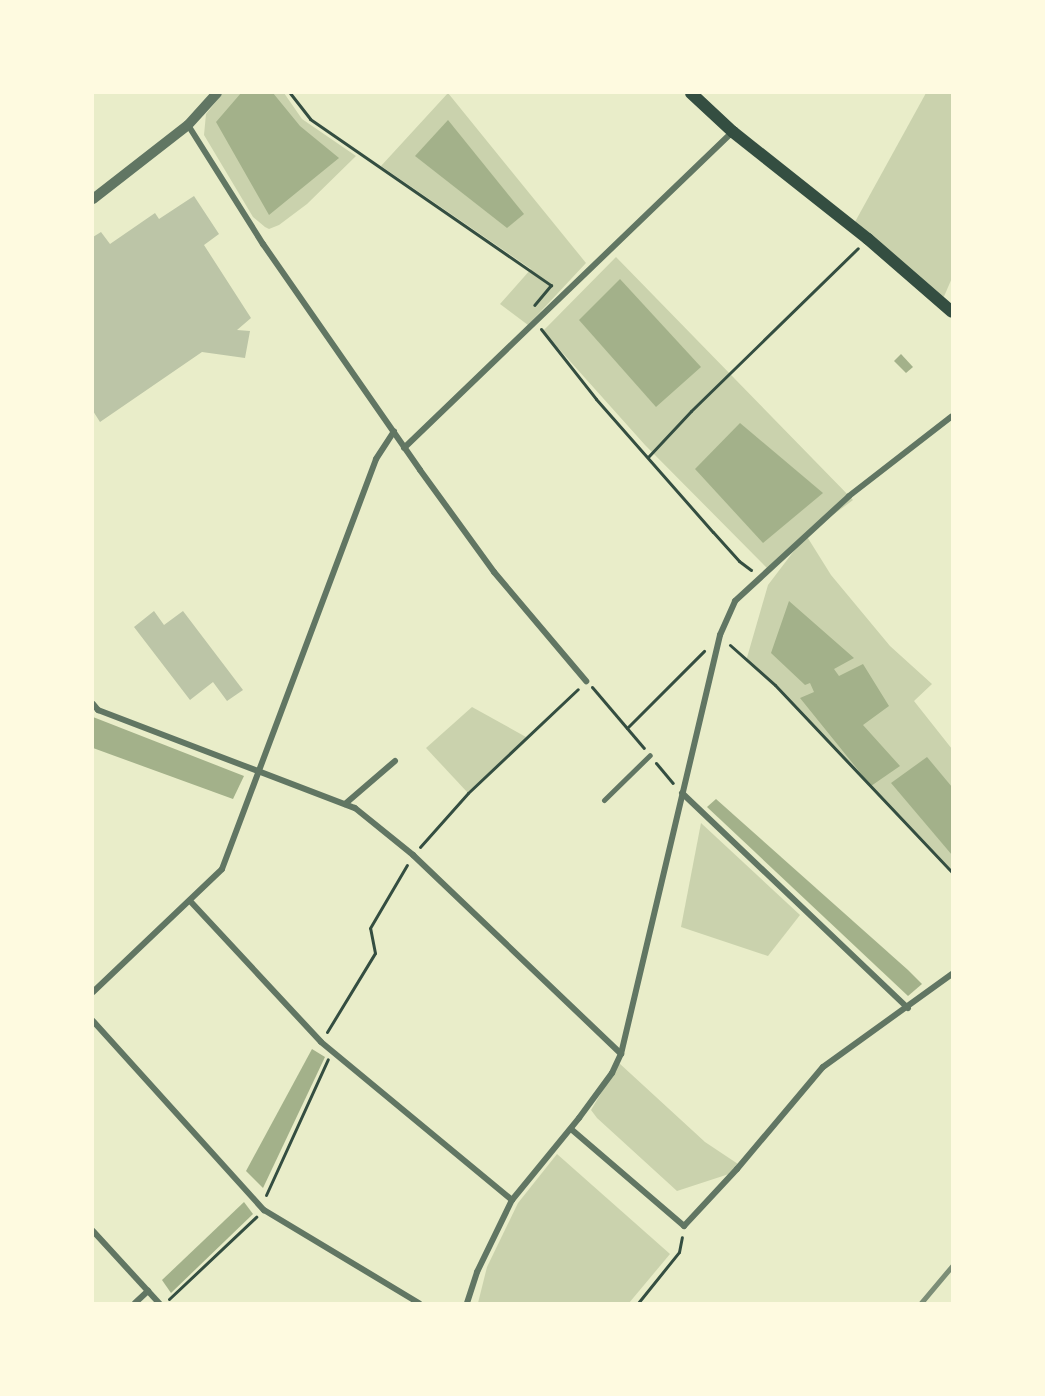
<!DOCTYPE html>
<html>
<head>
<meta charset="utf-8">
<style>
  body { margin:0 }
  #map { position:relative; width:1045px; height:1396px; overflow:hidden; background:#e9edc9; font-family:"Nunito Sans",sans-serif }
  div>[style] { position:absolute }
  .green>* { inset:0; background:#cad2ad }
  .water>* { inset:0; background:#a3b18a }
  .building>* { inset:0; background:#bcc5a7 }
  .path>* { height:3px; margin:-1.5px; padding:0 1.5px; transform-origin:1.5px; border-radius:1.5px; background:#344e41 }
  .pedestrian>* { height:5px; margin:-2.5px; padding:0 2.5px; transform-origin:2.5px; border-radius:2.5px; background:#617663 }
  .minor>* { height:6px; margin:-3px; padding:0 3px; transform-origin:3px; border-radius:3px; background:#617663 }
  .tertiary>* { height:10px; margin:-5px; padding:0 5px; transform-origin:5px; border-radius:5px; background:#617663 }
  .secondary>* { height:12px; margin:-6px; padding:0 6px; transform-origin:6px; border-radius:6px; background:#344e41 }
  .rail>* { height:4.5px; margin:-2.25px; padding:0 2.25px; transform-origin:2.25px; border-radius:2.25px; background:#7c8e77 }
  span { translate:-50% -50%; white-space:nowrap; text-align:center; line-height:1.15; -webkit-text-stroke:6px #fefae0; paint-order:stroke }
  .frame { position:absolute; inset:0; border:94px solid #fefae0; pointer-events:none }
</style>
</head>
<body>
<div id="map">
  <div class="green">
    <i style="clip-path:polygon(223px 93px,284px 93px,302px 119px,356px 156px,307px 204px,279px 225px,269px 229px,265px 227px,253px 217px,204px 135px,206px 114px)"></i>
    <i style="clip-path:polygon(448px 93px,586px 263px,528px 325px,500px 304px,531px 269px,381px 166px)"></i>
    <i style="clip-path:polygon(926px 93px,952px 93px,952px 278px,942px 301px,850px 231px)"></i>
    <i style="clip-path:polygon(616px 257px,853px 500px,806px 535px,831px 575px,890px 646px,932px 684px,914px 701px,952px 749px,952px 870px,775px 685px,746px 661px,768px 585px,803px 539px,768px 569px,645px 445px,543px 331px)"></i>
    <i style="clip-path:polygon(472px 707px,526px 737px,468px 793px,426px 748px)"></i>
    <i style="clip-path:polygon(701px 823px,800px 915px,768px 956px,681px 927px)"></i>
    <i style="clip-path:polygon(619px 1063px,705px 1142px,738px 1164px,732px 1173px,677px 1191px,597px 1118px,591px 1110px)"></i>
    <i style="clip-path:polygon(557px 1154px,670px 1254px,629px 1303px,478px 1303px,487px 1267px,518px 1203px)"></i>
  </div>
  <div class="water">
    <i style="clip-path:polygon(241px 93px,273px 93px,300px 126px,339px 158px,269px 215px,216px 122px)"></i>
    <i style="clip-path:polygon(448px 120px,524px 214px,507px 228px,415px 156px)"></i>
    <i style="clip-path:polygon(620px 279px,701px 367px,656px 407px,579px 320px)"></i>
    <i style="clip-path:polygon(901px 354px,913px 367px,906px 373px,894px 361px)"></i>
    <i style="clip-path:polygon(740px 423px,823px 493px,763px 543px,695px 469px)"></i>
    <i style="clip-path:polygon(789px 601px,854px 658px,834px 669px,839px 676px,863px 664px,889px 706px,863px 725px,900px 766px,871px 786px,800px 698px,814px 692px,810px 683px,805px 685px,771px 653px)"></i>
    <i style="clip-path:polygon(93px 717px,244px 776px,233px 799px,93px 748px)"></i>
    <i style="clip-path:polygon(927px 757px,952px 787px,952px 855px,891px 783px)"></i>
    <i style="clip-path:polygon(716px 799px,908px 970px,922px 984px,908px 996px,707px 807px)"></i>
    <i style="clip-path:polygon(312px 1049px,325px 1057px,263px 1188px,246px 1171px)"></i>
    <i style="clip-path:polygon(244px 1202px,253px 1214px,171px 1293px,162px 1280px)"></i>
  </div>
  <div class="building">
    <i style="clip-path:polygon(194px 196px,219px 234px,204px 245px,251px 318px,237px 330px,250px 331px,245px 358px,202px 352px,100px 422px,93px 411px,93px 237px,101px 232px,110px 244px,155px 213px,159px 219px)"></i>
    <i style="clip-path:polygon(154px 611px,164px 625px,183px 611px,243px 690px,227px 701px,213px 682px,190px 700px,134px 627px)"></i>
  </div>
  <div class="path">
    <i style="left:290px;top:93px;width:33px;rotate:52deg"></i>
    <i style="left:310px;top:119px;width:293px;rotate:34.6deg"></i>
    <i style="left:551px;top:285px;width:26px;rotate:130deg"></i>
    <i style="left:541px;top:329px;width:89px;rotate:51.8deg"></i>
    <i style="left:596px;top:399px;width:177px;rotate:48.7deg"></i>
    <i style="left:713px;top:532px;width:39px;rotate:48deg"></i>
    <i style="left:739px;top:561px;width:15px;rotate:37deg"></i>
    <i style="left:648px;top:457px;width:63px;rotate:-46.9deg"></i>
    <i style="left:691px;top:411px;width:233px;rotate:-44.3deg"></i>
    <i style="left:730px;top:645px;width:60px;rotate:41.6deg"></i>
    <i style="left:775px;top:685px;width:257px;rotate:46.6deg"></i>
    <i style="left:592px;top:687px;width:80px;rotate:49.6deg"></i>
    <i style="left:627px;top:728px;width:109px;rotate:-45deg"></i>
    <i style="left:656px;top:763px;width:26px;rotate:50deg"></i>
    <i style="left:420px;top:847px;width:72px;rotate:-48.4deg"></i>
    <i style="left:468px;top:793px;width:151px;rotate:-43.4deg"></i>
    <i style="left:327px;top:1032px;width:92px;rotate:-58.7deg"></i>
    <i style="left:375px;top:953px;width:25px;rotate:-101deg"></i>
    <i style="left:370px;top:928px;width:73px;rotate:-59.6deg"></i>
    <i style="left:266px;top:1195px;width:149px;rotate:-65.5deg"></i>
    <i style="left:169px;top:1299px;width:120px;rotate:-43.3deg"></i>
    <i style="left:638px;top:1303px;width:65px;rotate:-51.2deg"></i>
    <i style="left:679px;top:1252px;width:15px;rotate:-79deg"></i>
  </div>
  <div class="pedestrian">
    <i style="left:604px;top:800px;width:64px;rotate:-44.4deg"></i>
  </div>
  <div class="minor">
    <i style="left:188px;top:125px;width:141px;rotate:57.8deg"></i>
    <i style="left:263px;top:244px;width:275px;rotate:55.2deg"></i>
    <i style="left:420px;top:470px;width:126px;rotate:54deg"></i>
    <i style="left:494px;top:572px;width:143px;rotate:49.8deg"></i>
    <i style="left:404px;top:448px;width:455px;rotate:-43.9deg"></i>
    <i style="left:93px;top:704px;width:8px;rotate:50deg"></i>
    <i style="left:98px;top:710px;width:275px;rotate:20.9deg"></i>
    <i style="left:355px;top:808px;width:75px;rotate:39deg"></i>
    <i style="left:413px;top:855px;width:288px;rotate:43.7deg"></i>
    <i style="left:682px;top:793px;width:312px;rotate:43.6deg"></i>
    <i style="left:345px;top:804px;width:66px;rotate:-40.7deg"></i>
    <i style="left:191px;top:902px;width:191px;rotate:47.1deg"></i>
    <i style="left:321px;top:1042px;width:248px;rotate:39.6deg"></i>
    <i style="left:93px;top:992px;width:178px;rotate:-43.6deg"></i>
    <i style="left:222px;top:869px;width:438px;rotate:-69.4deg"></i>
    <i style="left:376px;top:459px;width:33px;rotate:-57deg"></i>
    <i style="left:93px;top:1021px;width:255px;rotate:47.9deg"></i>
    <i style="left:264px;top:1210px;width:181px;rotate:31deg"></i>
    <i style="left:571px;top:1129px;width:149px;rotate:40.6deg"></i>
    <i style="left:684px;top:1226px;width:78px;rotate:-47.1deg"></i>
    <i style="left:737px;top:1169px;width:133px;rotate:-49.9deg"></i>
    <i style="left:823px;top:1067px;width:159px;rotate:-35.8deg"></i>
    <i style="left:93px;top:1231px;width:98px;rotate:47.5deg"></i>
    <i style="left:135px;top:1303px;width:18px;rotate:-43deg"></i>
    <i style="left:467px;top:1303px;width:33px;rotate:-72deg"></i>
    <i style="left:477px;top:1272px;width:80px;rotate:-64.1deg"></i>
    <i style="left:512px;top:1200px;width:106px;rotate:-50.7deg"></i>
    <i style="left:579px;top:1118px;width:56px;rotate:-53.7deg"></i>
    <i style="left:612px;top:1073px;width:21px;rotate:-65deg"></i>
    <i style="left:621px;top:1054px;width:431px;rotate:-76.7deg"></i>
    <i style="left:720px;top:635px;width:37px;rotate:-66deg"></i>
    <i style="left:735px;top:601px;width:155px;rotate:-42.6deg"></i>
    <i style="left:849px;top:496px;width:130px;rotate:-37.8deg"></i>
  </div>
  <div class="tertiary">
    <i style="left:93px;top:199px;width:120px;rotate:-37.9deg"></i>
    <i style="left:188px;top:125px;width:43px;rotate:-47.8deg"></i>
  </div>
  <div class="secondary">
    <i style="left:691px;top:93px;width:57px;rotate:42.9deg"></i>
    <i style="left:733px;top:132px;width:172px;rotate:38.4deg"></i>
    <i style="left:868px;top:239px;width:111px;rotate:41deg"></i>
  </div>
  <div class="rail">
    <i style="left:921px;top:1303px;width:48px;rotate:-50deg"></i>
  </div>
  <div class="frame"></div>
</div>
</body>
</html>
